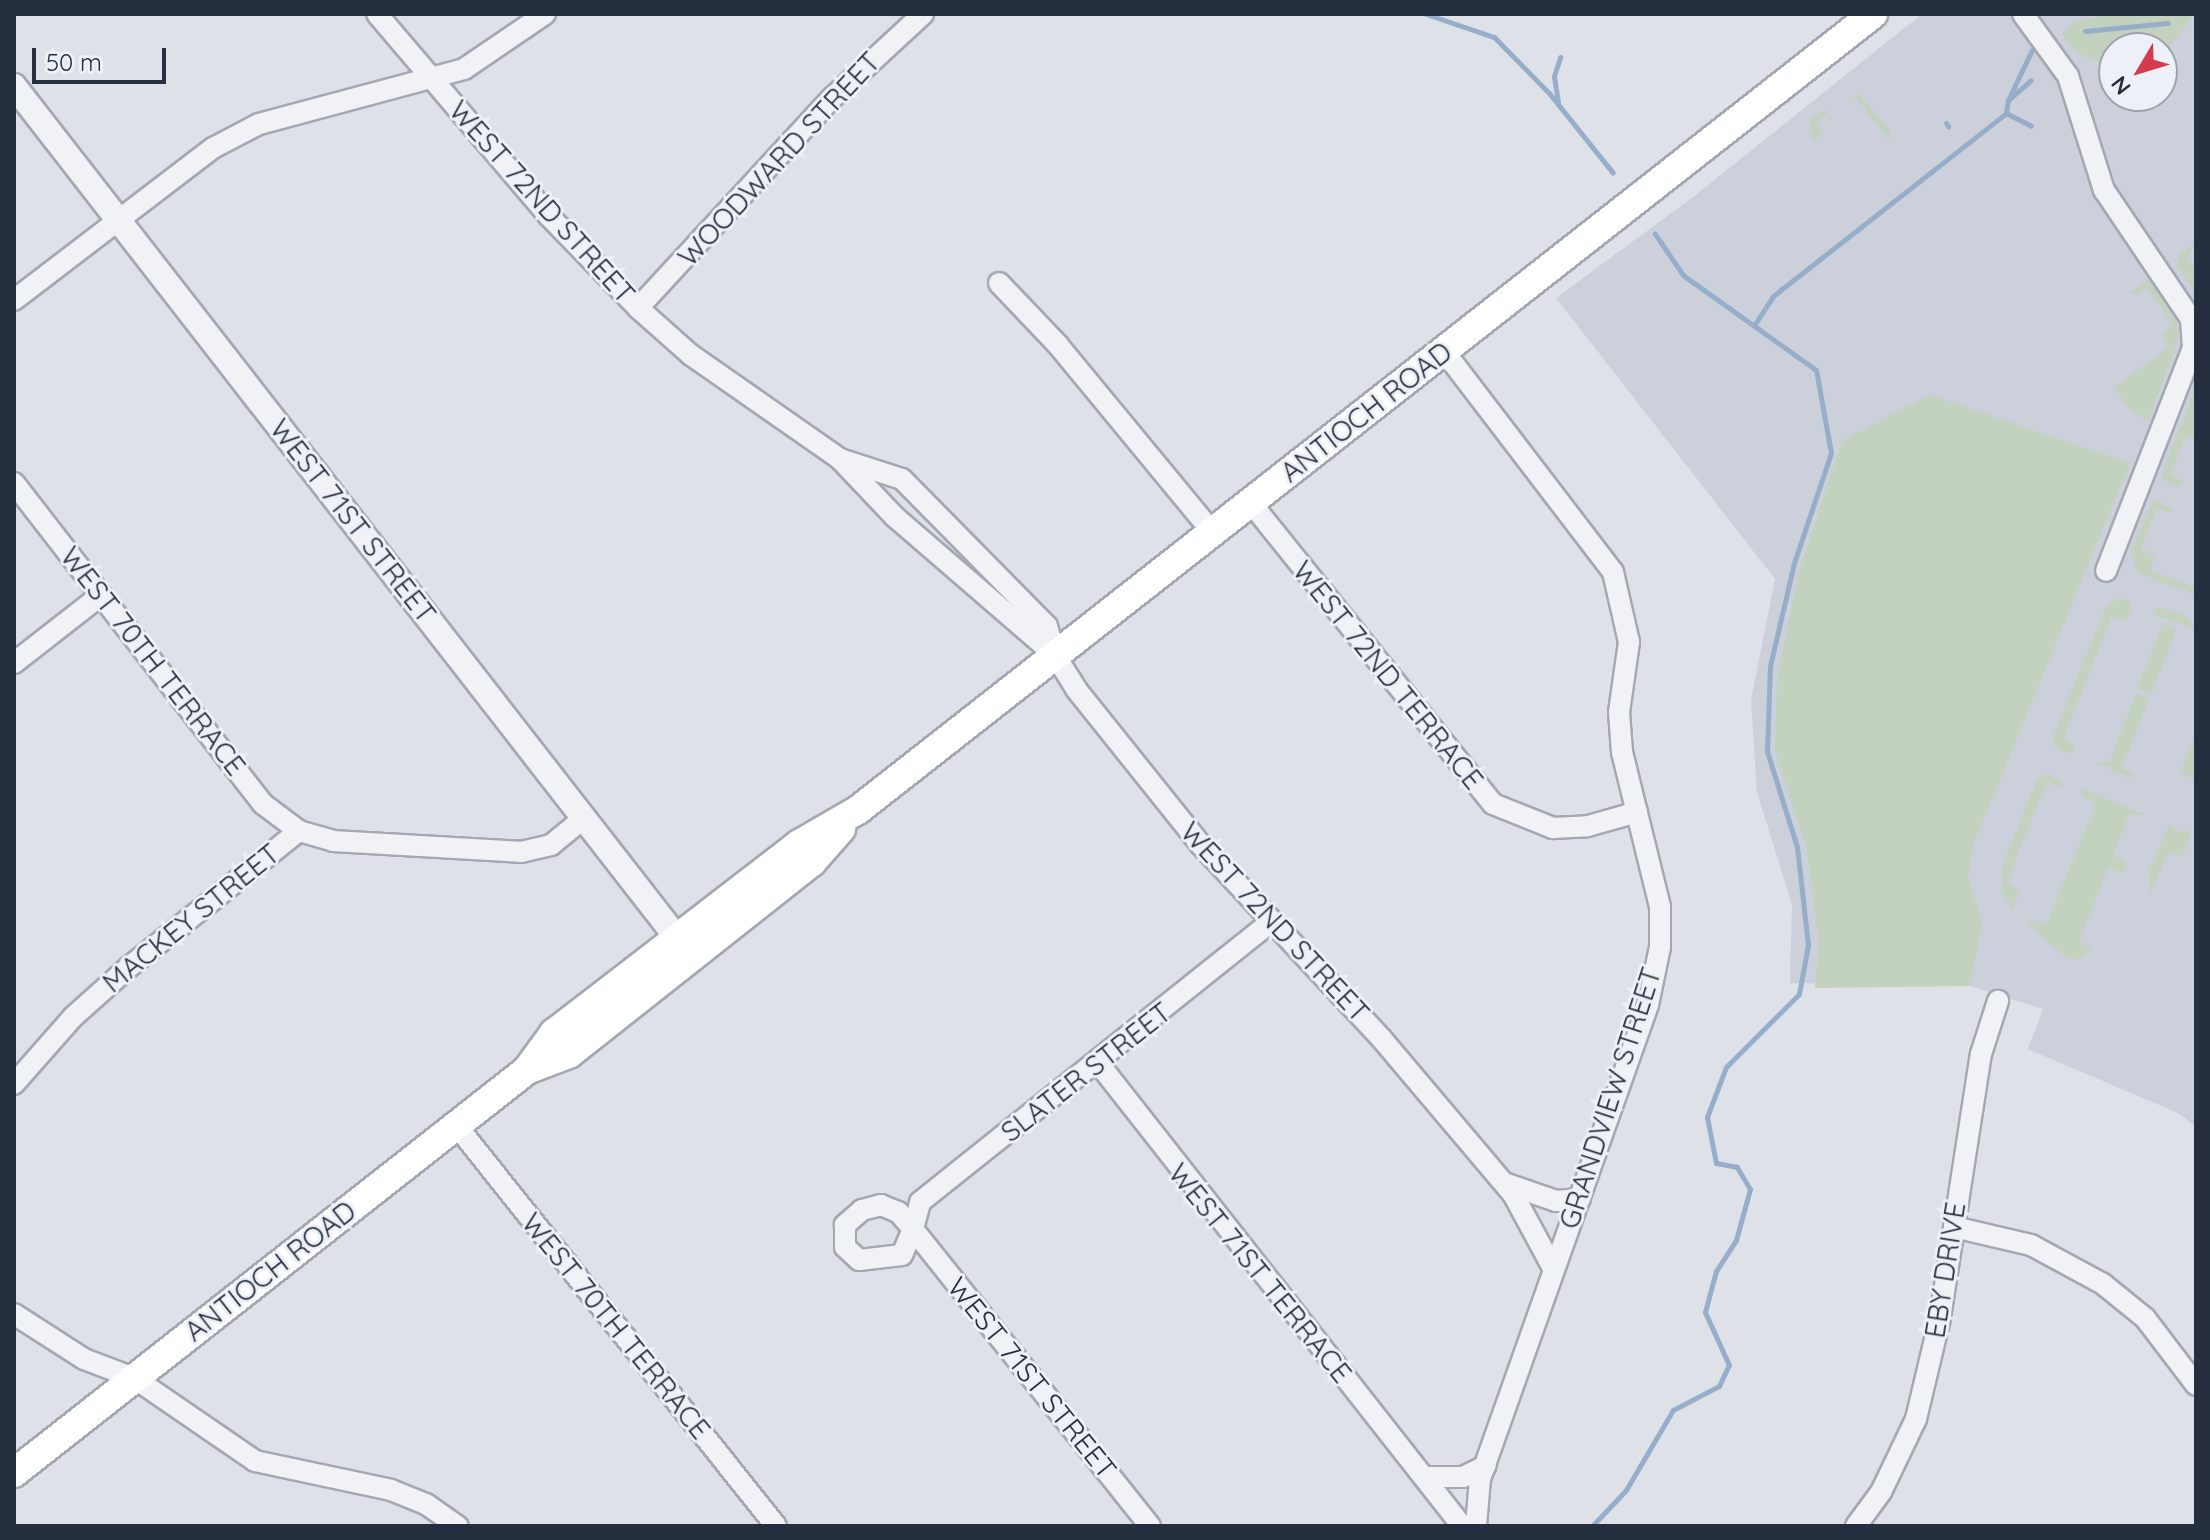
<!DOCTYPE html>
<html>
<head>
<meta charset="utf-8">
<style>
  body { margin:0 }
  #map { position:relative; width:2210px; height:1540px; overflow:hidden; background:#dee1e8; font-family:Quicksand,sans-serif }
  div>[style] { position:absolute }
  .built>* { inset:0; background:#cbd0da }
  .green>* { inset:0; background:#c3d2be }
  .stream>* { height:5px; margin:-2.5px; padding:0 2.5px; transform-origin:2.5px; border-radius:2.5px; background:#97aeca }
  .roads { filter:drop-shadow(2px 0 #a3a8b2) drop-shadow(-2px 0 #a3a8b2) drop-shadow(0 2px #a3a8b2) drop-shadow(0 -2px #a3a8b2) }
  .minor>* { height:20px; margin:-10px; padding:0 10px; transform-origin:10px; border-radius:10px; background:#f0f2f6 }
  .tertiary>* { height:24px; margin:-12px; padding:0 12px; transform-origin:12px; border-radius:12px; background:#f0f2f6 }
  .secondary>* { height:28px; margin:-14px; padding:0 14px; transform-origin:14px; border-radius:14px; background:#fff }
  span { translate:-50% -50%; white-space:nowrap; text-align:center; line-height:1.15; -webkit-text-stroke:6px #edf0f6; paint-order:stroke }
  .street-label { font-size:28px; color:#262f3f }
  .frame { position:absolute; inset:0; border:16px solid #262f3f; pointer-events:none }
  .north { position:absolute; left:2098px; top:32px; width:80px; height:80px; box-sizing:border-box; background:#edf0f6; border:2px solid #9da3ad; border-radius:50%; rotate:232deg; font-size:22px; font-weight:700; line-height:32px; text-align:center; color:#262f3f }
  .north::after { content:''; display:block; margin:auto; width:28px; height:36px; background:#d33c4e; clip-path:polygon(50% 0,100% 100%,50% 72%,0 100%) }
  .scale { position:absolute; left:32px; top:48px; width:134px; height:36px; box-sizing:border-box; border:4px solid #262f3f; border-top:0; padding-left:10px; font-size:24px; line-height:28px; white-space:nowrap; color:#262f3f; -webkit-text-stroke:6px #edf0f6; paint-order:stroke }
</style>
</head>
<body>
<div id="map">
  <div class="built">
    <i style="clip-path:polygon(evenodd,1922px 14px,2196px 14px,2196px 1127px,2178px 1113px,2028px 1049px,2043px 1009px,1970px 986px,1790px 983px,1792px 905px,1757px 792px,1751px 700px,1775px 579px,1556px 298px,1693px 197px,1922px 14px,2114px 48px,2162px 48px,2162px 96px,2114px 96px,2114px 48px)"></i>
  </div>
  <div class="green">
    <i style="clip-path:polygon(2113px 14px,2195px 14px,2162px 55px,2162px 48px,2114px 48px,2114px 70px,2076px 52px,2062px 35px,2074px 21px)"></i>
    <i style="clip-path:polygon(1858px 93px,1890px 131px,1889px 141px,1856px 97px,1848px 100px)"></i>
    <i style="clip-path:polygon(1825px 110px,1835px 124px,1826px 115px,1816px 123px,1823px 134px,1813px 142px,1809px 120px)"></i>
    <i style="clip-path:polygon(2196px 243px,2187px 258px,2196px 269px,2196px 294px,2176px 264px,2179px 254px)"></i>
    <i style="clip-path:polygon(2149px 280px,2176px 317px,2179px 338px,2148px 421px,2130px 409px,2114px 388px,2169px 347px,2162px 334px,2173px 324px,2147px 288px,2135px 295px,2131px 292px)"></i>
    <i style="clip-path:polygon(2196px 387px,2196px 438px,2186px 435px,2170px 475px,2184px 481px,2179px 487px,2163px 480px,2163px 470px)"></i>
    <i style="clip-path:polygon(1930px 395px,2130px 463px,1973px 845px,1968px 879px,1982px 922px,1970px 986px,1815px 988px,1819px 946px,1807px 849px,1775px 751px,1777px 679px,1799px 571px,1842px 441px)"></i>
    <i style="clip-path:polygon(2154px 500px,2174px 509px,2170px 513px,2156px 509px,2141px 549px,2155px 556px,2150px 570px,2196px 588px,2196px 595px,2140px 574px,2135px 566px,2131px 549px)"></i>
    <i style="clip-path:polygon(2117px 599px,2128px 599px,2131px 609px,2125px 621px,2112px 616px,2064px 737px,2076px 747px,2072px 753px,2064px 753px,2054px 745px,2053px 736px,2105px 609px)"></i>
    <i style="clip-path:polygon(2158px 607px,2189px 618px,2194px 628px,2153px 614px)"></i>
    <i style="clip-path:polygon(2163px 623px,2177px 629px,2151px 694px,2137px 689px)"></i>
    <i style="clip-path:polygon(2136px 694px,2149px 699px,2122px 768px,2133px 773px,2131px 779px,2094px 762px,2109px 762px)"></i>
    <i style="clip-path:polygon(2196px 736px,2196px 780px,2180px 772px)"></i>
    <i style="clip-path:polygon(2048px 774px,2063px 783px,2060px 787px,2047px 782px,2006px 883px,2020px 891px,2012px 909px,2002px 890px,2001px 870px,2037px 779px)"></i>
    <i style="clip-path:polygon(2083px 789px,2146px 815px,2129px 815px,2113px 855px,2128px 863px,2123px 873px,2108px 868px,2079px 942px,2092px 950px,2076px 960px,2063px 955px,2029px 924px,2034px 920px,2047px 924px,2096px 803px,2081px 796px)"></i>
    <i style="clip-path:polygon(2170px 823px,2177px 831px,2192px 831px,2182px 857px,2169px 851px,2150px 895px,2148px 872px)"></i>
  </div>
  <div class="stream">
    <i style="left:1426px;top:14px;width:72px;rotate:18.7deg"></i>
    <i style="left:1494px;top:37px;width:78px;rotate:45.5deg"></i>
    <i style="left:1549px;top:93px;width:102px;rotate:51.3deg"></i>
    <i style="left:2085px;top:31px;width:83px;rotate:-5.5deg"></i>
    <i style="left:2008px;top:100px;width:55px;rotate:-64.4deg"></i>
    <i style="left:1558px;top:102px;width:26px;rotate:-99deg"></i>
    <i style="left:1554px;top:76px;width:20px;rotate:-72deg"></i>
    <i style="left:2006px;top:113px;width:28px;rotate:27deg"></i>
    <i style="left:1946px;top:123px;width:4px;rotate:56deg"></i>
    <i style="left:1755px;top:324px;width:33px;rotate:-57deg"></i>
    <i style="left:1773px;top:296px;width:296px;rotate:-38.1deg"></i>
    <i style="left:2006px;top:113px;width:13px;rotate:-81deg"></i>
    <i style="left:2008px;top:100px;width:30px;rotate:-41deg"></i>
    <i style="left:1592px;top:1526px;width:50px;rotate:-46.6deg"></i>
    <i style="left:1626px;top:1490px;width:93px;rotate:-59.6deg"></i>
    <i style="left:1673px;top:1410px;width:52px;rotate:-27.6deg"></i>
    <i style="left:1719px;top:1386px;width:23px;rotate:-65deg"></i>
    <i style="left:1729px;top:1365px;width:58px;rotate:-114.4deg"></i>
    <i style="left:1705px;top:1312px;width:42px;rotate:-75deg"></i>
    <i style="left:1716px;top:1271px;width:37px;rotate:-57deg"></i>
    <i style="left:1736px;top:1240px;width:53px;rotate:-74.6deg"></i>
    <i style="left:1750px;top:1189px;width:26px;rotate:-121deg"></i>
    <i style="left:1737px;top:1167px;width:21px;rotate:-169deg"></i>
    <i style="left:1716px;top:1163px;width:47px;rotate:-101.1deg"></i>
    <i style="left:1707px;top:1117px;width:53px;rotate:-69.2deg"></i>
    <i style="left:1726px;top:1067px;width:103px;rotate:-45deg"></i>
    <i style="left:1799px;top:994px;width:50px;rotate:-79.6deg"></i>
    <i style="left:1808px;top:945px;width:99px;rotate:-96.4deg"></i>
    <i style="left:1797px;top:847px;width:101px;rotate:-107.4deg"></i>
    <i style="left:1767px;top:751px;width:85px;rotate:-88deg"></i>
    <i style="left:1770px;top:666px;width:106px;rotate:-76.9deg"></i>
    <i style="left:1794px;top:563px;width:116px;rotate:-71.4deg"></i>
    <i style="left:1831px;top:453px;width:84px;rotate:-100.2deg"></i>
    <i style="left:1816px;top:370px;width:163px;rotate:-144.5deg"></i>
    <i style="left:1683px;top:275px;width:50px;rotate:-124.3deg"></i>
  </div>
  <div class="roads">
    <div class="minor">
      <i style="left:377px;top:14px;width:264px;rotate:49.6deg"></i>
      <i style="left:548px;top:215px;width:129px;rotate:45.9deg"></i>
      <i style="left:638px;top:308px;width:71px;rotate:41.6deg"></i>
      <i style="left:691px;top:355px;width:182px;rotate:34.9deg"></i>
      <i style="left:840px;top:459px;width:80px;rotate:46.5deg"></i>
      <i style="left:895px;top:517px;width:211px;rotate:40.8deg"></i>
      <i style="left:2023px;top:14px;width:77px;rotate:54deg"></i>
      <i style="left:2068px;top:76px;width:120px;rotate:72.5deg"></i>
      <i style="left:2104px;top:190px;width:156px;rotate:56deg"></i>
      <i style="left:2191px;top:319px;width:29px;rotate:86deg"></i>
      <i style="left:2193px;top:348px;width:239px;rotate:111.3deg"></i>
      <i style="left:999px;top:283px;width:86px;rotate:46.4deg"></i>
      <i style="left:1058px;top:345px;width:242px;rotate:50.5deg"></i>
      <i style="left:14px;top:300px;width:250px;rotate:-37.4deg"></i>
      <i style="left:213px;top:148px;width:52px;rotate:-27.6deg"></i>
      <i style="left:259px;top:124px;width:212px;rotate:-15deg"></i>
      <i style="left:464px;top:69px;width:98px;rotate:-34.2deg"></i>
      <i style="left:638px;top:308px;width:286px;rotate:-47.3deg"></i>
      <i style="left:832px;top:98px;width:124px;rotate:-42.7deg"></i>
      <i style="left:1444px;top:351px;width:278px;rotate:52.6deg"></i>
      <i style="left:1613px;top:572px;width:72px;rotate:77.1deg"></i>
      <i style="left:1629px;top:642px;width:71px;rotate:98.1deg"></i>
      <i style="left:1619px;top:712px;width:40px;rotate:85.7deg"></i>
      <i style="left:1622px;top:752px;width:160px;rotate:76.2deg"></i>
      <i style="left:1660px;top:907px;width:40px;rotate:90deg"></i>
      <i style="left:1660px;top:947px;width:59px;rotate:101.7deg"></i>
      <i style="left:1648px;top:1005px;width:503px;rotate:109.52deg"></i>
      <i style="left:1480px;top:1479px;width:47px;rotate:94.9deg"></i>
      <i style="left:840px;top:459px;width:65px;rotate:17.9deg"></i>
      <i style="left:902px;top:479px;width:206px;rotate:45.4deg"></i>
      <i style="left:1047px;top:626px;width:30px;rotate:75deg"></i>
      <i style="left:1055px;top:655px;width:40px;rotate:58deg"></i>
      <i style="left:1076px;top:689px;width:200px;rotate:51.3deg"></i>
      <i style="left:1201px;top:845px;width:264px;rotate:47deg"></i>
      <i style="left:1381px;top:1038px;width:204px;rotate:49.8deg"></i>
      <i style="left:1513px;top:1194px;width:82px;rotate:61.6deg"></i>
      <i style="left:14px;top:483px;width:406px;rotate:52.2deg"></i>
      <i style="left:263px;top:804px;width:45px;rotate:36.9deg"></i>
      <i style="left:1251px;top:503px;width:386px;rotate:51.2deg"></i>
      <i style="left:1493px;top:804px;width:65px;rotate:21.8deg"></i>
      <i style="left:1553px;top:828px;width:35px;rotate:-3deg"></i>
      <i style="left:1588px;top:826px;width:51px;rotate:-15.9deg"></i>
      <i style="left:14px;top:663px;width:110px;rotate:-38deg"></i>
      <i style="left:1099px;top:1064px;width:588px;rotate:51.84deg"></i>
      <i style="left:14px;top:1084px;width:89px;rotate:-48.6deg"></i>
      <i style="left:73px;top:1017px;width:75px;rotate:-41.8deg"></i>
      <i style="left:129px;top:967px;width:218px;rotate:-38.7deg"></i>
      <i style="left:299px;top:831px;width:35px;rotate:16deg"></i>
      <i style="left:333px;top:841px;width:188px;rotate:3.3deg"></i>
      <i style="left:521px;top:852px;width:31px;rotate:-13deg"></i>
      <i style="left:551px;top:845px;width:43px;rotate:-39.3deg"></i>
      <i style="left:456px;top:1125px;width:513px;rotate:51.41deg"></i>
      <i style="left:1507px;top:1184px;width:52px;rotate:19.1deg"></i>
      <i style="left:1556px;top:1201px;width:24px;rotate:-5deg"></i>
      <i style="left:1954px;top:1227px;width:79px;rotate:13.2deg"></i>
      <i style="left:2031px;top:1245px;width:82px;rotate:28.4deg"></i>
      <i style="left:2103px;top:1284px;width:54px;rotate:39deg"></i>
      <i style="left:2145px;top:1318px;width:84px;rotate:52.7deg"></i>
      <i style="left:14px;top:1314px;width:83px;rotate:32.7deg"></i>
      <i style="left:84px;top:1359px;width:53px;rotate:20.8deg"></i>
      <i style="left:134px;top:1378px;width:147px;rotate:34.4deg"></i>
      <i style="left:255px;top:1461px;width:139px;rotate:12deg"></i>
      <i style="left:391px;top:1490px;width:38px;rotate:22deg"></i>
      <i style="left:426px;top:1504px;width:39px;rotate:35deg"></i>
      <i style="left:1426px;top:1477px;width:37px"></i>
      <i style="left:1463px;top:1477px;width:25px;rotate:-26deg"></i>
      <i style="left:1150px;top:1526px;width:380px;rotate:-128.6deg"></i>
      <i style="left:913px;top:1229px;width:23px;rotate:-131deg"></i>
      <i style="left:898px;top:1212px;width:18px;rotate:-158deg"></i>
      <i style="left:881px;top:1205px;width:20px;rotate:165deg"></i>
      <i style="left:862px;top:1210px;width:23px;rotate:139deg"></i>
      <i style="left:845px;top:1225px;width:22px;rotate:90deg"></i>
      <i style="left:845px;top:1247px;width:19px;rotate:43deg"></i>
      <i style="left:859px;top:1260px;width:43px;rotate:-6.6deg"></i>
      <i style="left:902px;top:1255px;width:28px;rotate:-67deg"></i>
      <i style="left:913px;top:1229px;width:28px;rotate:-75deg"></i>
      <i style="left:920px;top:1202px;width:450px;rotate:-38.6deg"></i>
      <i style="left:1856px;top:1526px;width:42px;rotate:-53.7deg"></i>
      <i style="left:1881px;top:1492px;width:81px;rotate:-64.4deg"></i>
      <i style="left:1916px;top:1419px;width:104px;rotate:-76.6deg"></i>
      <i style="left:1940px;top:1318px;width:267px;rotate:-81.2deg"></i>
      <i style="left:1981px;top:1054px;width:56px;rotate:-72.2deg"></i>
    </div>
    <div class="tertiary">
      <i style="left:14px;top:86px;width:1097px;rotate:52.11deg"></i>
    </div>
    <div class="secondary">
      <i style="left:527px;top:1070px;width:46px;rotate:-53.9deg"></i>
      <i style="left:554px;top:1033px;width:309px;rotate:-37.6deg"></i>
      <i style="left:799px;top:844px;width:68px;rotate:-30deg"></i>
      <i style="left:858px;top:810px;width:1290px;rotate:-38.1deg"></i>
      <i style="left:14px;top:1473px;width:652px;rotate:-38.15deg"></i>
      <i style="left:527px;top:1070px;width:45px;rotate:-20.9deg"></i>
      <i style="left:569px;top:1054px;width:310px;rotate:-38.3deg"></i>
      <i style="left:812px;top:862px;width:44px;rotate:-48.7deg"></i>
    </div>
  </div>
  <div class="street-label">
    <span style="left:779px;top:159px;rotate:-47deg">WOODWARD STREET</span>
    <span style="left:542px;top:202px;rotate:48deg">WEST 72ND STREET</span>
    <span style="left:1366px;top:412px;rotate:-38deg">ANTIOCH ROAD</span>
    <span style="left:353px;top:521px;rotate:52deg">WEST 71ST STREET</span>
    <span style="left:153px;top:661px;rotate:52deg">WEST 70TH TERRACE</span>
    <span style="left:1388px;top:675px;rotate:51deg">WEST 72ND TERRACE</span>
    <span style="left:191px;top:918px;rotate:-39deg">MACKEY STREET</span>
    <span style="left:1275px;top:922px;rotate:47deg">WEST 72ND STREET</span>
    <span style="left:1086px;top:1072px;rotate:-38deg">SLATER STREET</span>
    <span style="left:1610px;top:1098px;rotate:-72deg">GRANDVIEW STREET</span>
    <span style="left:1945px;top:1270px;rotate:-81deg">EBY DRIVE</span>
    <span style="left:270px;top:1271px;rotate:-38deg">ANTIOCH ROAD</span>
    <span style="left:1260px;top:1273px;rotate:51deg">WEST 71ST TERRACE</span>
    <span style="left:616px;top:1326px;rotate:51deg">WEST 70TH TERRACE</span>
    <span style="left:1032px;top:1378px;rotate:51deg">WEST 71ST STREET</span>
  </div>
  <div class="frame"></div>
  <div class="north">N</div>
  <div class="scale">50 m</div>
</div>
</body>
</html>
